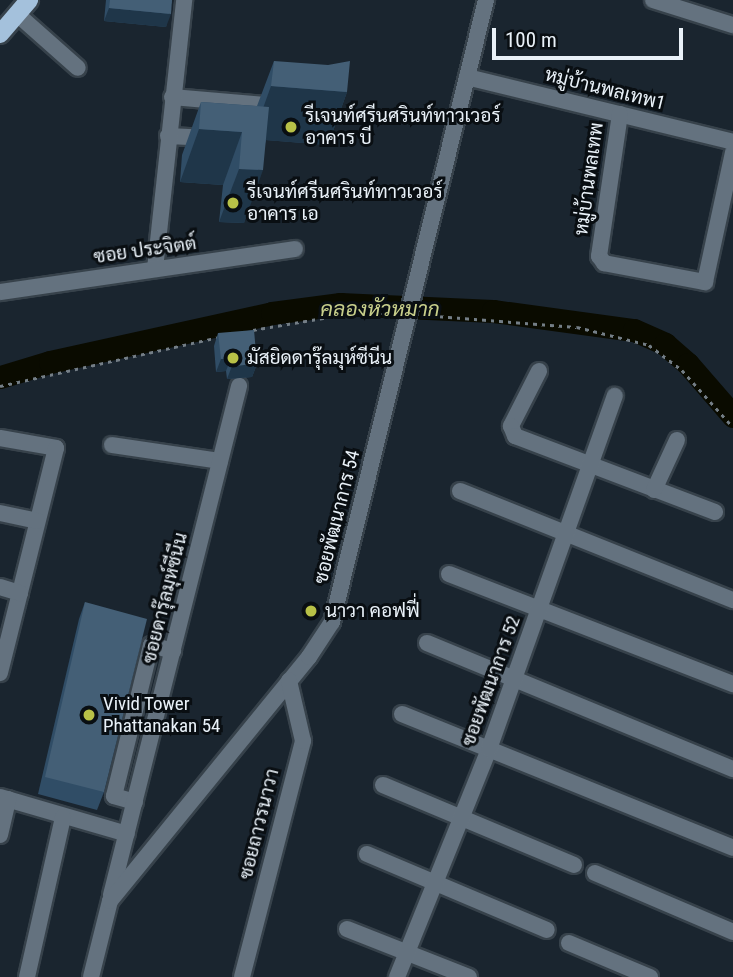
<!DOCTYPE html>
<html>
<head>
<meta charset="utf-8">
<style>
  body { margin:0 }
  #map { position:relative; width:733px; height:977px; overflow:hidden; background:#1a252f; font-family:"Roboto Condensed",Sarabun,sans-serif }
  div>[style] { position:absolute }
  .river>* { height:23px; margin:-11.5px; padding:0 11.5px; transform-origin:11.5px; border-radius:11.5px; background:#0a0b00 }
  .path>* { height:2.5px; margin-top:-1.25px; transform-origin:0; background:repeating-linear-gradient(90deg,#747e86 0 3.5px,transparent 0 8.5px) }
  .roads { filter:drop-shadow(2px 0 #37424b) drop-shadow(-2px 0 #37424b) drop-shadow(0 2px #37424b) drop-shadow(0 -2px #37424b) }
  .minor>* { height:16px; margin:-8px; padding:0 8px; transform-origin:8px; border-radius:8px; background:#64727f }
  .major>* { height:18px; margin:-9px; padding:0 9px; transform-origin:9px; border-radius:9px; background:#a4c1dc }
  .wall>* { inset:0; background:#304d66 }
  .shaded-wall>* { inset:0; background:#1f3649 }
  .building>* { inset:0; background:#445f76 }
  .dots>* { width:19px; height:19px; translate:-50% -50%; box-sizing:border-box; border:4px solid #090e12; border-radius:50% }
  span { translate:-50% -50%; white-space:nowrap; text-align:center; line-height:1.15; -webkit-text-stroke:6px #090e12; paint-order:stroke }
  .street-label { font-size:19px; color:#e9f1f8 }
  .poi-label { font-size:19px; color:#e9f1f8 }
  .left { translate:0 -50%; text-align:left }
  .water-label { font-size:21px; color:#c8cf8b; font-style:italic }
  .scale { position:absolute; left:492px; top:28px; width:191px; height:32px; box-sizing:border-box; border:4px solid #e9f1f8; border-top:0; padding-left:9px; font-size:21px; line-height:24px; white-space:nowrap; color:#e9f1f8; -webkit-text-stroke:5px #090e12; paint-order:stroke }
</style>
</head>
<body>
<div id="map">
  <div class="river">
    <i style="left:0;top:377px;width:52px;rotate:-16.7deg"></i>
    <i style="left:50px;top:362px;width:227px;rotate:-12.4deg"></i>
    <i style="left:272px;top:313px;width:69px;rotate:-7.5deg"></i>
    <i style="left:340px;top:304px;width:153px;rotate:2.6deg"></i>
    <i style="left:493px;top:311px;width:142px;rotate:7.7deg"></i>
    <i style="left:634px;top:330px;width:34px;rotate:24deg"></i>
    <i style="left:665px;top:344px;width:30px;rotate:41deg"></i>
    <i style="left:688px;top:364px;width:69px;rotate:49.1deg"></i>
  </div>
  <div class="path">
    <i style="left:423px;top:315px;width:154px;rotate:4.5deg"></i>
    <i style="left:577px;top:327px;width:74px;rotate:14deg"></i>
    <i style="left:649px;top:345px;width:41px;rotate:37.1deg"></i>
    <i style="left:682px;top:370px;width:76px;rotate:48.2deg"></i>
    <i style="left:253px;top:330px;width:95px;rotate:-9.7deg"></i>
    <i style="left:347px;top:314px;width:48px"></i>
    <i style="left:0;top:386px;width:224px;rotate:-12.6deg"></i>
  </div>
  <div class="roads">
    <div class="minor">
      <i style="left:653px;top:0;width:84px;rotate:17.4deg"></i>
      <i style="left:17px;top:14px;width:81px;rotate:41.5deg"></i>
      <i style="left:467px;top:77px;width:274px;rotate:13.7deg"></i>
      <i style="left:172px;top:97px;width:105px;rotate:4.9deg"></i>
      <i style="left:620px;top:114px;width:144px;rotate:98.4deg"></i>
      <i style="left:599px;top:256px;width:9px;rotate:54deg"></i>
      <i style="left:604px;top:263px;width:103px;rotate:10.7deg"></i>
      <i style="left:705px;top:282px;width:133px;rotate:-77.8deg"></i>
      <i style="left:168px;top:136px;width:42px;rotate:2.7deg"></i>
      <i style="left:155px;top:269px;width:271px;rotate:-83.8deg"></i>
      <i style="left:0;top:292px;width:298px;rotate:-8.3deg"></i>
      <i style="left:539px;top:371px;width:62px;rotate:117deg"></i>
      <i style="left:511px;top:426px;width:11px;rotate:68deg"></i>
      <i style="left:515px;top:436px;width:214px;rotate:20.8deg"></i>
      <i style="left:0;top:438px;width:57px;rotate:10.1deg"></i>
      <i style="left:56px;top:448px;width:232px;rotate:104deg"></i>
      <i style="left:112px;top:445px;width:109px;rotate:8.4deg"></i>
      <i style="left:654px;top:490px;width:55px;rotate:-65.3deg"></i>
      <i style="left:460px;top:491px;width:294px;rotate:21.8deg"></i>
      <i style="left:0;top:513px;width:38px;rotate:12deg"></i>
      <i style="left:449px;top:574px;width:305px;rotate:21.2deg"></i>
      <i style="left:0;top:587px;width:21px;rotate:17deg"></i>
      <i style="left:427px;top:643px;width:331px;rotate:22.4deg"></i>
      <i style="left:402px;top:714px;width:357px;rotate:22deg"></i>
      <i style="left:383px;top:785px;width:207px;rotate:22.7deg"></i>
      <i style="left:0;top:797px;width:132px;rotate:16.2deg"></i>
      <i style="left:135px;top:802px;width:22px;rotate:-164deg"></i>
      <i style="left:114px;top:796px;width:155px;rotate:-76.2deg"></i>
      <i style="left:151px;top:645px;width:23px;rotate:15deg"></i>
      <i style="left:0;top:835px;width:37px;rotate:-77deg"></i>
      <i style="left:367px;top:854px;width:195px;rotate:22.9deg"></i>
      <i style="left:595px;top:873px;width:150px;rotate:23.1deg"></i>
      <i style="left:111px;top:895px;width:525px;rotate:-75.88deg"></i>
      <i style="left:347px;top:929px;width:131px;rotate:21.5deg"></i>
      <i style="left:569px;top:943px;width:88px;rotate:22.8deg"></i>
      <i style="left:27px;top:977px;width:164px;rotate:-77.3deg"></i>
      <i style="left:91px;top:977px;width:78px;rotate:-76deg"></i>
      <i style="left:110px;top:901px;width:315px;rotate:-50.8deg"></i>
      <i style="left:309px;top:657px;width:42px;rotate:-56.7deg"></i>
      <i style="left:332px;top:622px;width:641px;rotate:-76.09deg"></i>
      <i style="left:242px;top:977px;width:244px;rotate:-75.5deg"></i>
      <i style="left:303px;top:741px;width:62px;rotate:-103.1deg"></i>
      <i style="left:397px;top:977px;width:246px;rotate:-68deg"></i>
      <i style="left:489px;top:749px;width:375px;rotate:-70.4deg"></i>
    </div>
    <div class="major">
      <i style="left:0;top:34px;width:45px;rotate:-49.5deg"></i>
    </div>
  </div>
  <div class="wall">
    <i style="clip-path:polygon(106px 0,172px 0,166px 27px,104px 21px)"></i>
    <i style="clip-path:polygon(274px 61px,347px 92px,328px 145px,266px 140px,244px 223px,219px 222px,223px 185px,180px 182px,182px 155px,201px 102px,257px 106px)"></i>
    <i style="clip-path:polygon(218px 333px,257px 364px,252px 377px,227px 379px,226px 371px,216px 372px,214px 346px)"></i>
    <i style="clip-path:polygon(85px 602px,104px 792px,97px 810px,38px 794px,79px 619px)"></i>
  </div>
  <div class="shaded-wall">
    <i style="clip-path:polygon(109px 8px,171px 14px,166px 27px,104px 21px)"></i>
    <i style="clip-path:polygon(271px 86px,347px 92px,328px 145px,252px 139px)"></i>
    <i style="clip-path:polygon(199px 129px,242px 132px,223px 185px,180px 182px)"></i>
    <i style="clip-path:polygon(239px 169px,263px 170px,244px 223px,219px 222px)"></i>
    <i style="clip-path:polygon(231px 358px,226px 371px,216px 372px,221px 359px)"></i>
    <i style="clip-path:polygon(257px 364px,252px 377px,227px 379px,232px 366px)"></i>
  </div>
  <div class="building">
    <i style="clip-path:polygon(110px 0,172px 0,171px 14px,109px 8px)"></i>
    <i style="clip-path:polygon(274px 61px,328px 65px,350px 61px,347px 92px,271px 86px)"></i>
    <i style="clip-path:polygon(201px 102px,269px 107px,263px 170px,239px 169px,242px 132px,199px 129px)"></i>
    <i style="clip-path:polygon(254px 330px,257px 364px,232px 366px,231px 358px,221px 359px,218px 333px)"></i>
    <i style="clip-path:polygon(85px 602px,147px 619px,104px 792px,45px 777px)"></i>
  </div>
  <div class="dots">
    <i style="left:291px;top:127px;background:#b8c147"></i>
    <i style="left:233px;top:203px;background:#b8c147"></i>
    <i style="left:233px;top:358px;background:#b8c147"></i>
    <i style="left:311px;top:611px;background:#b8c147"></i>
    <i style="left:89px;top:715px;background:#b8c147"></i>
  </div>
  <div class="street-label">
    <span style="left:605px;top:89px;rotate:14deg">หมู่บ้านพลเทพ1</span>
    <span style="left:589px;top:179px;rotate:-82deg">หมู่บ้านพลเทพ</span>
    <span style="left:145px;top:250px;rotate:-8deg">ซอย ประจิตต์</span>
    <span style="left:337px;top:517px;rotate:-76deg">ซอยพัฒนาการ 54</span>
    <span style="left:165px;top:598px;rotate:-76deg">ซอยดารุ๊ลมุห์ซีนีน</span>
    <span style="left:491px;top:681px;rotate:-70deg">ซอยพัฒนาการ 52</span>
    <span style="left:259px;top:824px;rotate:-76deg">ซอยถาวรนาวา</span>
  </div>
  <div class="poi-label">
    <span class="left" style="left:305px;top:127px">รีเจนท์ศรีนศรินท์ทาวเวอร์<br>อาคาร บี</span>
    <span class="left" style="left:247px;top:203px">รีเจนท์ศรีนศรินท์ทาวเวอร์<br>อาคาร เอ</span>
    <span class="left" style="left:247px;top:358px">มัสยิดดารุ๊ลมุห์ซีนีน</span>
    <span class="left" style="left:325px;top:611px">นาวา คอฟฟี่</span>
    <span class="left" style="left:103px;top:715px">Vivid Tower<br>Phattanakan 54</span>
  </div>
  <div class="water-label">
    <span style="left:380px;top:309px">คลองหัวหมาก</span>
  </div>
  <div class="scale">100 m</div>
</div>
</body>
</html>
